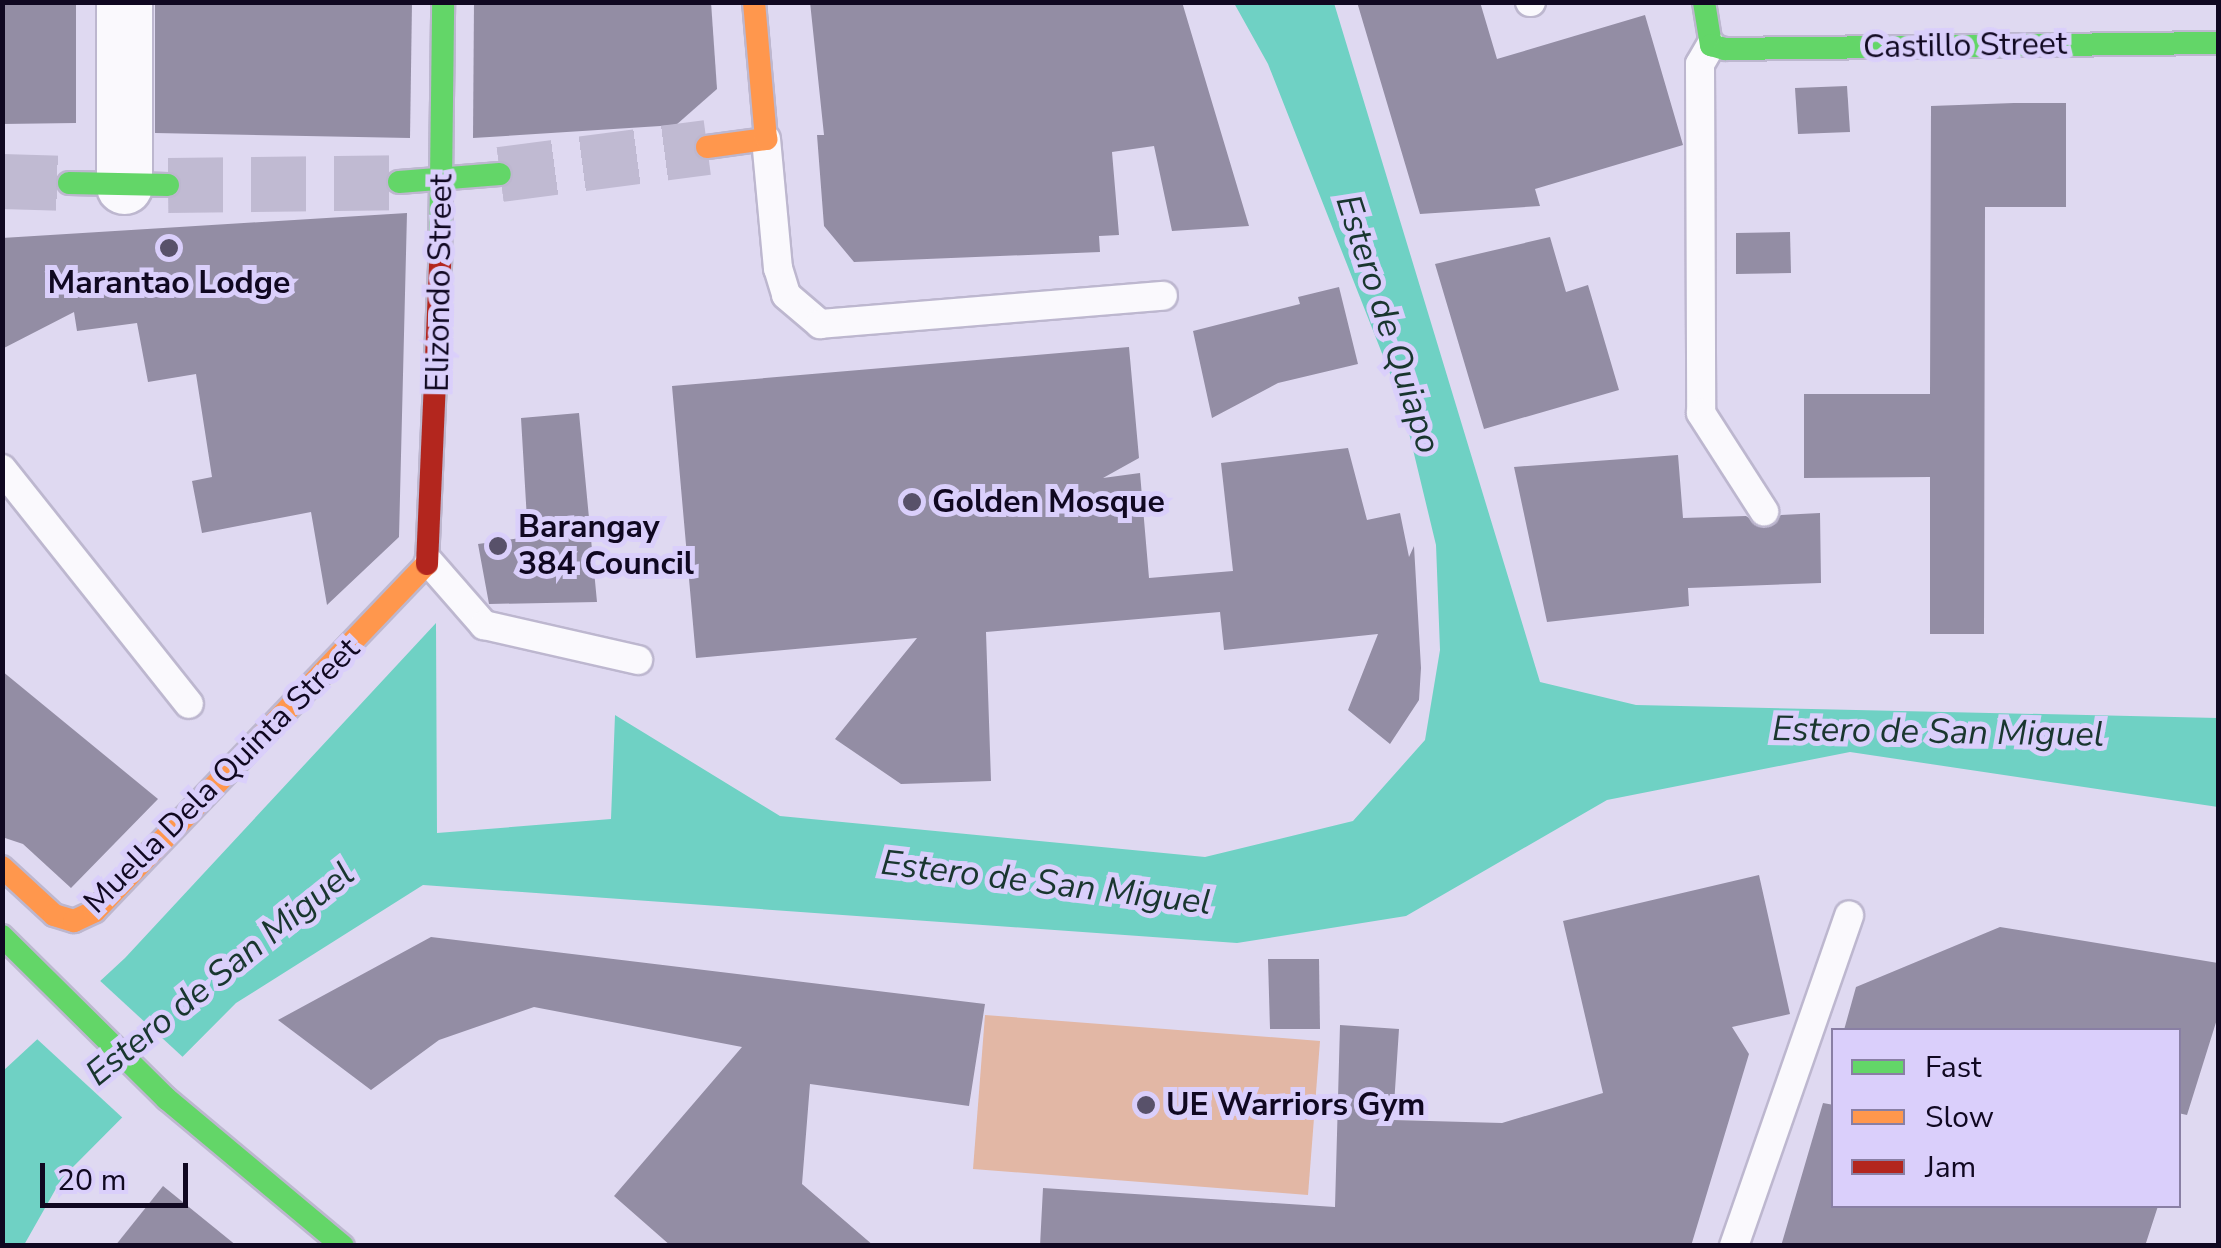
<!DOCTYPE html>
<html>
<head>
<meta charset="utf-8">
<style>
  body { margin:0 }
  #map { position:relative; width:2221px; height:1248px; overflow:hidden; background:#dfd9f1; font-family:"Nunito Sans",sans-serif }
  div>[style] { position:absolute }
  .green>* { inset:0; background:#e2b7a5 }
  .water>* { inset:0; background:#6fd1c4 }
  .pier>* { inset:0; background:#dfd9f1 }
  .building>* { inset:0; background:#938da4 }
  .secondary-tunnel>* { height:55px; margin-top:-27.5px; transform-origin:0; background:repeating-linear-gradient(90deg,#c0bad2 0 55px,transparent 0 83px) }
  .roads { filter:drop-shadow(2px 0 #bdb7cf) drop-shadow(-2px 0 #bdb7cf) drop-shadow(0 2px #bdb7cf) drop-shadow(0 -2px #bdb7cf) }
  .lane>* { height:28px; margin:-14px; padding:0 14px; transform-origin:14px; border-radius:14px; background:#faf9fd }
  .street>* { height:55px; margin:-27.5px; padding:0 27.5px; transform-origin:27.5px; border-radius:27.5px; background:#faf9fd }
  .fast>* { height:22px; margin:-11px; padding:0 11px; transform-origin:11px; border-radius:11px; background:#63d668 }
  .slow>* { height:22px; margin:-11px; padding:0 11px; transform-origin:11px; border-radius:11px; background:#ff974d }
  .jam>* { height:22px; margin:-11px; padding:0 11px; transform-origin:11px; border-radius:11px; background:#b3261e }
  .dots>* { width:28px; height:28px; translate:-50% -50%; box-sizing:border-box; border:5px solid #dacffb; border-radius:50% }
  span { translate:-50% -50%; white-space:nowrap; text-align:center; line-height:1.15; -webkit-text-stroke:10px #dacffb; paint-order:stroke }
  .street-label { font-size:32px; color:#100821 }
  .poi-label { font-size:32px; color:#100821; font-weight:700 }
  .left { translate:0 -50%; text-align:left }
  .water-label { font-size:35px; color:#19362f; font-style:italic }
  .frame { position:absolute; inset:0; border:5px solid #100821; pointer-events:none }
  .legend { position:absolute; left:1831px; top:1028px; width:350px; height:180px; box-sizing:border-box; background:#dacffb; border:2px solid #897fa4; margin:0; padding:12px 18px; list-style:none; font-size:30px; color:#100821 }
  .legend li { display:flex; align-items:center; gap:20px; height:50px }
  .legend b { width:50px; border:2px solid #897fa4 }
  .scale { position:absolute; left:40px; top:1163px; width:148px; height:45px; box-sizing:border-box; border:5px solid #100821; border-top:0; padding-left:12px; font-size:30px; line-height:35px; white-space:nowrap; color:#100821; -webkit-text-stroke:8px #dacffb; paint-order:stroke }
</style>
</head>
<body>
<div id="map">
  <div class="green">
    <i style="clip-path:polygon(985px 1015px,1320px 1041px,1308px 1195px,973px 1169px)"></i>
  </div>
  <div class="water">
    <i style="clip-path:polygon(1234px 3px,1334px 3px,1540px 682px,1636px 705px,2218px 718px,2218px 807px,1850px 752px,1607px 800px,1406px 916px,1237px 943px,423px 885px,236px 1003px,62px 1178px,24px 1245px,3px 1246px,3px 1071px,125px 958px,436px 623px,437px 833px,611px 819px,615px 715px,780px 816px,1205px 857px,1353px 821px,1425px 740px,1440px 650px,1436px 545px,1402px 404px,1268px 64px)"></i>
  </div>
  <div class="pier">
    <i style="clip-path:polygon(97px 978px,186px 1060px,126px 1121px,37px 1039px)"></i>
  </div>
  <div class="building">
    <i style="clip-path:polygon(2px 2px,76px 2px,76px 123px,2px 124px)"></i>
    <i style="clip-path:polygon(155px 2px,412px 2px,410px 138px,155px 133px)"></i>
    <i style="clip-path:polygon(474px 2px,711px 2px,717px 89px,676px 125px,473px 138px)"></i>
    <i style="clip-path:polygon(810px 2px,1182px 2px,1249px 226px,1172px 231px,1154px 146px,1112px 152px,1119px 235px,1099px 236px,1100px 252px,854px 262px,824px 226px,817px 135px,824px 135px)"></i>
    <i style="clip-path:polygon(1357px 2px,1480px 2px,1497px 59px,1645px 15px,1683px 145px,1535px 189px,1540px 206px,1420px 214px)"></i>
    <i style="clip-path:polygon(1847px 86px,1850px 132px,1798px 134px,1795px 88px)"></i>
    <i style="clip-path:polygon(2014px 103px,2066px 103px,2066px 207px,1985px 207px,1984px 634px,1930px 634px,1930px 477px,1804px 478px,1804px 394px,1930px 394px,1931px 106px)"></i>
    <i style="clip-path:polygon(407px 213px,399px 537px,327px 605px,311px 512px,202px 533px,192px 481px,212px 477px,196px 374px,148px 382px,137px 323px,77px 331px,74px 312px,2px 349px,2px 238px)"></i>
    <i style="clip-path:polygon(1790px 232px,1791px 273px,1736px 274px,1736px 233px)"></i>
    <i style="clip-path:polygon(1550px 237px,1566px 292px,1588px 285px,1619px 390px,1484px 429px,1435px 264px)"></i>
    <i style="clip-path:polygon(1339px 287px,1358px 364px,1278px 383px,1212px 418px,1193px 331px,1300px 304px,1298px 297px)"></i>
    <i style="clip-path:polygon(1129px 347px,1139px 458px,1103px 478px,1140px 473px,1149px 578px,1233px 571px,1221px 463px,1348px 448px,1367px 520px,1400px 513px,1409px 557px,1414px 546px,1421px 668px,1419px 700px,1390px 744px,1348px 710px,1378px 634px,1224px 650px,1220px 612px,986px 632px,991px 781px,901px 784px,835px 739px,917px 638px,696px 658px,672px 386px)"></i>
    <i style="clip-path:polygon(579px 413px,597px 602px,489px 604px,478px 544px,528px 537px,521px 418px)"></i>
    <i style="clip-path:polygon(1678px 455px,1683px 518px,1746px 516px,1764px 528px,1781px 515px,1820px 513px,1821px 583px,1688px 588px,1689px 606px,1547px 622px,1514px 467px)"></i>
    <i style="clip-path:polygon(2px 671px,158px 799px,71px 888px,23px 844px,2px 837px)"></i>
    <i style="clip-path:polygon(1759px 875px,1790px 1014px,1732px 1027px,1749px 1054px,1691px 1246px,1040px 1246px,1043px 1188px,1335px 1207px,1340px 1025px,1399px 1029px,1393px 1120px,1502px 1123px,1603px 1093px,1563px 921px)"></i>
    <i style="clip-path:polygon(2000px 927px,2218px 963px,2218px 1016px,2187px 1115px,2178px 1113px,2178px 1030px,1844px 1030px,1856px 987px)"></i>
    <i style="clip-path:polygon(431px 937px,985px 1004px,969px 1106px,810px 1084px,802px 1184px,874px 1246px,671px 1246px,614px 1196px,742px 1047px,534px 1007px,439px 1040px,371px 1090px,278px 1020px)"></i>
    <i style="clip-path:polygon(1268px 959px,1319px 959px,1320px 1029px,1270px 1029px)"></i>
    <i style="clip-path:polygon(1823px 1103px,1834px 1105px,1834px 1206px,2158px 1206px,2145px 1246px,1781px 1246px)"></i>
    <i style="clip-path:polygon(163px 1186px,237px 1246px,115px 1246px)"></i>
  </div>
  <div class="secondary-tunnel">
    <i style="left:500px;top:174px;width:209px;rotate:-7.4deg"></i>
    <i style="left:2px;top:181px;width:67px;rotate:1.7deg"></i>
    <i style="left:168px;top:185px;width:231px;rotate:-0.7deg"></i>
  </div>
  <div class="roads">
    <div class="lane">
      <i style="left:1530px;top:2px;width:1px"></i>
      <i style="left:1711px;top:45px;width:22px;rotate:120deg"></i>
      <i style="left:1700px;top:64px;width:349px;rotate:89.8deg"></i>
      <i style="left:1701px;top:413px;width:117px;rotate:57.3deg"></i>
      <i style="left:766px;top:139px;width:130px;rotate:84.7deg"></i>
      <i style="left:778px;top:268px;width:28px;rotate:73deg"></i>
      <i style="left:786px;top:295px;width:45px;rotate:40.5deg"></i>
      <i style="left:820px;top:324px;width:344px;rotate:-4.7deg"></i>
      <i style="left:2px;top:469px;width:300px;rotate:51.5deg"></i>
      <i style="left:429px;top:562px;width:84px;rotate:48.9deg"></i>
      <i style="left:484px;top:625px;width:158px;rotate:12.8deg"></i>
      <i style="left:1734px;top:1246px;width:350px;rotate:-70.8deg"></i>
    </div>
    <div class="street">
      <i style="left:124px;top:186px;width:184px;rotate:-90deg"></i>
    </div>
    <div class="fast">
      <i style="left:1704px;top:2px;width:44px;rotate:80.8deg"></i>
      <i style="left:1711px;top:45px;width:15px;rotate:16deg"></i>
      <i style="left:1725px;top:49px;width:493px;rotate:-0.7deg"></i>
      <i style="left:399px;top:182px;width:101px;rotate:-4.5deg"></i>
      <i style="left:69px;top:183px;width:99px;rotate:1.2deg"></i>
      <i style="left:440px;top:263px;width:261px;rotate:-89.3deg"></i>
      <i style="left:2px;top:936px;width:232px;rotate:44.7deg"></i>
      <i style="left:167px;top:1099px;width:229px;rotate:39.9deg"></i>
    </div>
    <div class="slow">
      <i style="left:707px;top:147px;width:60px;rotate:-7.7deg"></i>
      <i style="left:766px;top:139px;width:138px;rotate:-95deg"></i>
      <i style="left:2px;top:867px;width:71px;rotate:42.7deg"></i>
      <i style="left:54px;top:915px;width:21px;rotate:17deg"></i>
      <i style="left:74px;top:921px;width:23px;rotate:-25deg"></i>
      <i style="left:95px;top:911px;width:480px;rotate:-46.3deg"></i>
    </div>
    <div class="jam">
      <i style="left:427px;top:564px;width:301px;rotate:-87.5deg"></i>
    </div>
  </div>
  <div class="dots">
    <i style="left:169px;top:248px;background:#58516a"></i>
    <i style="left:912px;top:502px;background:#58516a"></i>
    <i style="left:498px;top:546px;background:#58516a"></i>
    <i style="left:1146px;top:1105px;background:#58516a"></i>
  </div>
  <div class="street-label">
    <span style="left:1965px;top:46px;rotate:-1deg">Castillo Street</span>
    <span style="left:440px;top:283px;rotate:-89deg">Elizondo Street</span>
    <span style="left:222px;top:776px;rotate:-45deg">Muella Dela Quinta Street</span>
  </div>
  <div class="poi-label">
    <span style="left:169px;top:283px">Marantao Lodge</span>
    <span class="left" style="left:932px;top:502px">Golden Mosque</span>
    <span class="left" style="left:518px;top:546px">Barangay<br>384 Council</span>
    <span class="left" style="left:1166px;top:1105px">UE Warriors Gym</span>
  </div>
  <div class="water-label">
    <span style="left:1388px;top:324px;rotate:72deg">Estero de Quiapo</span>
    <span style="left:1938px;top:732px;rotate:1deg">Estero de San Miguel</span>
    <span style="left:1046px;top:883px;rotate:7deg">Estero de San Miguel</span>
    <span style="left:220px;top:974px;rotate:-39deg">Estero de San Miguel</span>
  </div>
  <div class="frame"></div>
  <ul class="legend">
  <li><b style="height:12px;background:#63d668"></b>Fast</li>
  <li><b style="height:12px;background:#ff974d"></b>Slow</li>
  <li><b style="height:12px;background:#b3261e"></b>Jam</li>
  </ul>
  <div class="scale">20 m</div>
</div>
</body>
</html>
